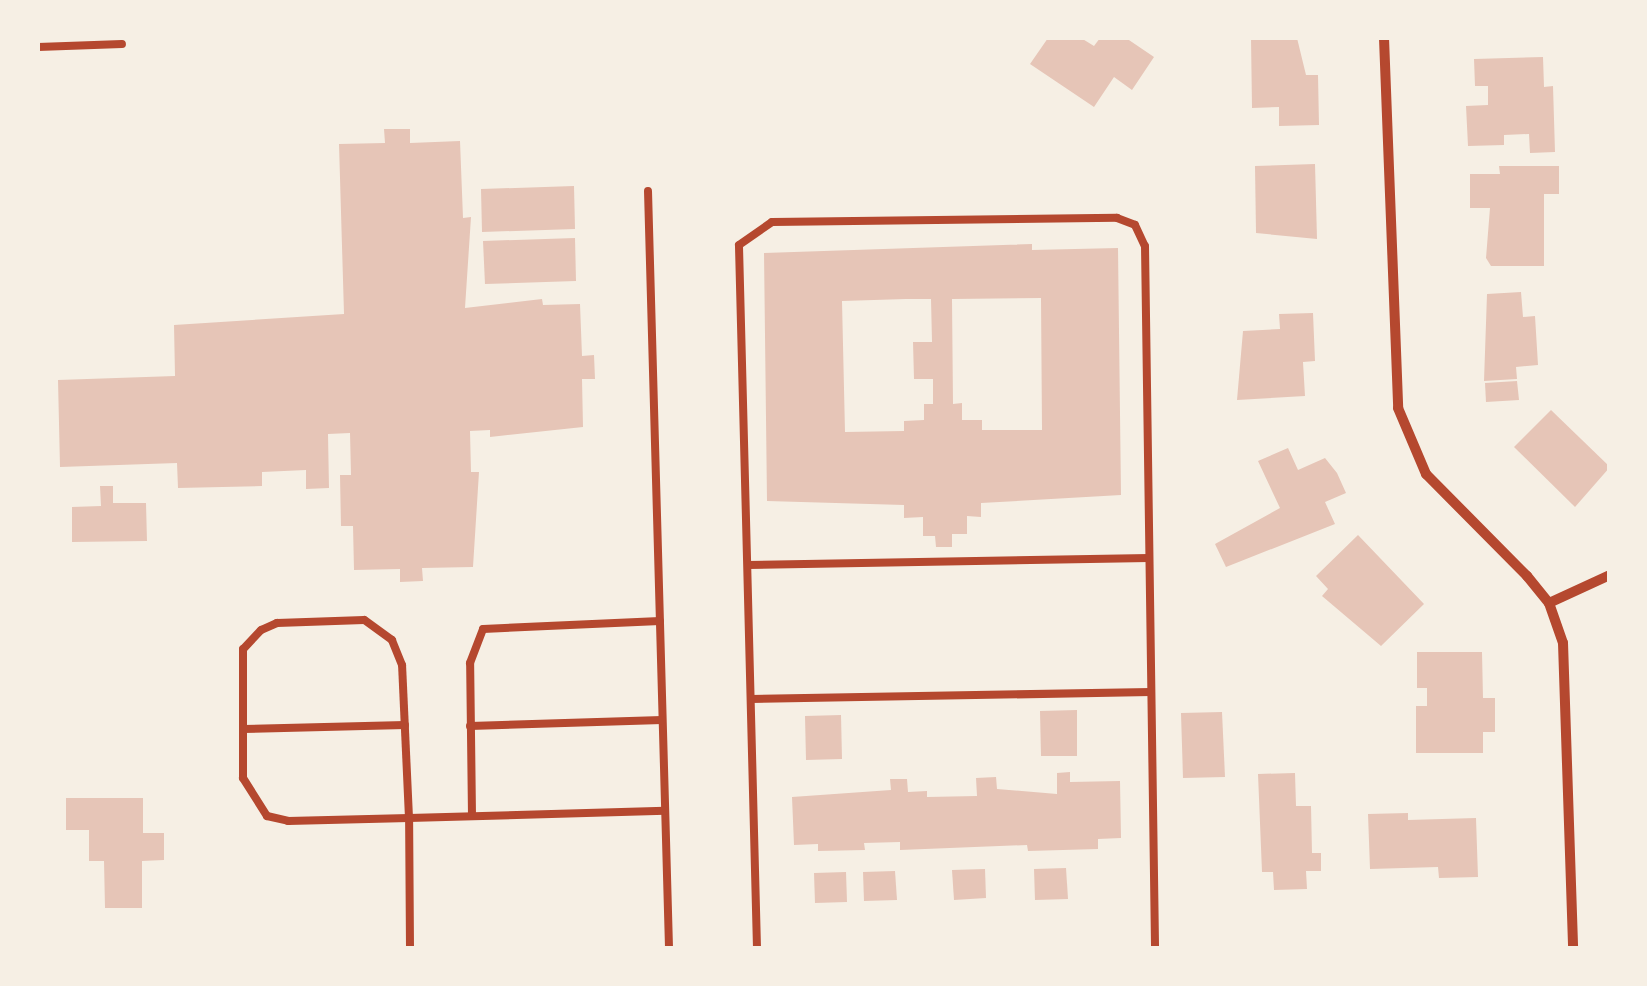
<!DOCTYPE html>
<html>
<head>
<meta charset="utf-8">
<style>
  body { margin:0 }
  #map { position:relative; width:1647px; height:986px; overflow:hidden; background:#f6efe4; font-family:"Roboto Condensed",sans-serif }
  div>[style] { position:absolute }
  .building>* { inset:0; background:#e6c5b7 }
  .service>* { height:8px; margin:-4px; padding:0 4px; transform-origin:4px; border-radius:4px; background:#b5482f }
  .minor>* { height:10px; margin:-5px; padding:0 5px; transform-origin:5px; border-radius:5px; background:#b5482f }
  span { translate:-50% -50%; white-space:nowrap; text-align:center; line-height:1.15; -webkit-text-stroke:8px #f6efe4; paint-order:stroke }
  .frame { position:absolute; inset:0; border:40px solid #f6efe4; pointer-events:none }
</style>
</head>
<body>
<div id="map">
  <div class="building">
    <i style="clip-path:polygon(1048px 38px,1081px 38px,1094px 46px,1100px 38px,1126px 38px,1154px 57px,1132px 90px,1114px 77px,1094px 107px,1030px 64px)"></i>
    <i style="clip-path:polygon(1251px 38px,1297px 38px,1306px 75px,1318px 75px,1319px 125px,1279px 126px,1279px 107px,1252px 108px)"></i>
    <i style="clip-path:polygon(1543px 57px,1544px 87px,1553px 86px,1555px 152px,1530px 153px,1529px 134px,1504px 135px,1504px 145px,1468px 146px,1466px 106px,1488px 105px,1488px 86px,1475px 86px,1474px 59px)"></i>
    <i style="clip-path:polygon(384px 129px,410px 129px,410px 143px,460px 141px,463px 218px,471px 217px,465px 308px,542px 299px,543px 305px,580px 304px,582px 356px,594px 355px,595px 379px,582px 379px,583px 427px,490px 437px,490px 430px,470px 431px,471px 472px,479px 472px,473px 567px,422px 568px,423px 581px,400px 582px,400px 569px,354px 570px,353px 526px,341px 526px,340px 475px,351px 475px,350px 433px,328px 434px,329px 488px,306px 489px,306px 470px,262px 472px,262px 486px,178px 488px,177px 463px,60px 467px,58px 380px,175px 376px,174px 325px,344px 314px,339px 144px,385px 143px)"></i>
    <i style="clip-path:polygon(1315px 164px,1317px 239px,1256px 233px,1255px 166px)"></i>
    <i style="clip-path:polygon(1499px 166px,1559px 166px,1559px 194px,1544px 194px,1544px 266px,1491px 266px,1486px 258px,1490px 208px,1470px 208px,1470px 174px,1500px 174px)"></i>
    <i style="clip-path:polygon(574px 186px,575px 229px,482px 232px,481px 189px)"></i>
    <i style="clip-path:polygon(575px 238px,576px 281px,485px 284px,483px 241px)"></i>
    <i style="clip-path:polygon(evenodd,1032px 244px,1032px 250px,1118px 248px,1121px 495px,981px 503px,981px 517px,967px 516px,967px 534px,952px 534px,952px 547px,936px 547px,935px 536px,923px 536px,923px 517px,904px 518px,904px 505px,767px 501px,764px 253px,1032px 244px,1041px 298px,1042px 430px,982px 430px,982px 420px,962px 420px,962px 403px,953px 404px,952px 299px,1041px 298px,1032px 244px,906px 299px,931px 299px,932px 342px,913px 342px,914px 379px,933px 379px,933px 404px,924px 404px,924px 420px,904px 421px,904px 431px,845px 432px,842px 301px,906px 299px)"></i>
    <i style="clip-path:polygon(1521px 292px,1523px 317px,1535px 316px,1538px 365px,1516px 367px,1517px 379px,1484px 381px,1487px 294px)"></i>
    <i style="clip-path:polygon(1313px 313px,1315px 361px,1303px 362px,1305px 396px,1237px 400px,1243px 331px,1280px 329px,1279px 314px)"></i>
    <i style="clip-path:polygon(1517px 381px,1519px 400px,1486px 402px,1485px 383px)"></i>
    <i style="clip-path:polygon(1551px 410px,1610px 467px,1575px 507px,1514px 447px)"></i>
    <i style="clip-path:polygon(1288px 448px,1298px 470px,1325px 458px,1337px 473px,1346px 493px,1325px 502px,1335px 524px,1226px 567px,1215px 544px,1280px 508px,1258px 461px)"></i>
    <i style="clip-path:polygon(100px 486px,113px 486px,113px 503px,146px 503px,147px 541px,72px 542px,72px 507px,101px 506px)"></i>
    <i style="clip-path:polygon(1358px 535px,1424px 604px,1381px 646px,1322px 596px,1328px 589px,1316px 576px)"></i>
    <i style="clip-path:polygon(1417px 652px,1482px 652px,1483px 698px,1495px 698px,1495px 732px,1483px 732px,1483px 753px,1416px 753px,1416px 706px,1427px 706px,1427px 688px,1417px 688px)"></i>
    <i style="clip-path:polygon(1077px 710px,1077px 756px,1041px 756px,1040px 711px)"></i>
    <i style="clip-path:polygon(1222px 712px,1225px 777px,1183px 778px,1181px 713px)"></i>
    <i style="clip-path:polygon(841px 715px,842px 759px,806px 760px,805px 716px)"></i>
    <i style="clip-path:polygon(1070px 772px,1070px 782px,1120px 781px,1121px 838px,1098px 839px,1098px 849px,1028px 851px,1027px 845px,900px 850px,900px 842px,864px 843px,865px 850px,818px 851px,818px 844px,794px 845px,792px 797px,891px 790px,890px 779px,907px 779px,908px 792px,927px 791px,927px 797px,977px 796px,976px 778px,996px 777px,997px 789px,1057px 794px,1057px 773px)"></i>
    <i style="clip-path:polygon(1295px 773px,1296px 806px,1311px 806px,1312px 853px,1321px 853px,1321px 871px,1306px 871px,1307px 889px,1274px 890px,1273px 872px,1262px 872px,1258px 774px)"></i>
    <i style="clip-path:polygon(66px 798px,143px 798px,143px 833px,164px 833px,164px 860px,142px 861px,142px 908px,105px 908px,104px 861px,89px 861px,89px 830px,66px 830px)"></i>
    <i style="clip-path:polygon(1408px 813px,1408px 820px,1476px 818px,1478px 877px,1439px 878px,1438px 867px,1370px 869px,1368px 814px)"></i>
    <i style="clip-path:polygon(1066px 868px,1068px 899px,1035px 900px,1034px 869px)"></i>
    <i style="clip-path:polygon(985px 869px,986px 898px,954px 900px,952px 870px)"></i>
    <i style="clip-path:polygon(895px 871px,897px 900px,864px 901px,863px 872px)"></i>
    <i style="clip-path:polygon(846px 872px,847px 902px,815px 903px,814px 873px)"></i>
  </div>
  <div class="service">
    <i style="left:38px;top:47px;width:84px;rotate:-2deg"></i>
    <i style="left:648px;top:191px;width:757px;rotate:88.41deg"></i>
    <i style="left:748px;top:565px;width:401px;rotate:-1deg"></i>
    <i style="left:751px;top:699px;width:400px;rotate:-1deg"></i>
    <i style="left:470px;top:726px;width:192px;rotate:-1.8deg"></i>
    <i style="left:243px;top:729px;width:162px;rotate:-1.4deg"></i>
    <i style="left:472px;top:816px;width:153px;rotate:-90.7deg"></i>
    <i style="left:470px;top:663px;width:36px;rotate:-69deg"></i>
    <i style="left:483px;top:629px;width:177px;rotate:-2.6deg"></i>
    <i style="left:410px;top:948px;width:130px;rotate:-90.4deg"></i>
    <i style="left:409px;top:818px;width:153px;rotate:-92.6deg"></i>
    <i style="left:402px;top:665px;width:27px;rotate:-112deg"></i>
    <i style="left:392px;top:640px;width:34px;rotate:-144deg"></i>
    <i style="left:364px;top:620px;width:87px;rotate:178deg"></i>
    <i style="left:277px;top:623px;width:17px;rotate:156deg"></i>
    <i style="left:261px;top:630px;width:26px;rotate:133deg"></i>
    <i style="left:243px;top:649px;width:129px;rotate:90deg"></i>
    <i style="left:243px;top:778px;width:45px;rotate:57.7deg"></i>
    <i style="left:267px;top:816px;width:22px;rotate:13deg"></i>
    <i style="left:288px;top:821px;width:121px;rotate:-1.4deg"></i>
    <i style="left:409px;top:818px;width:256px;rotate:-1.6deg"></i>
    <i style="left:757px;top:948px;width:703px;rotate:-91.47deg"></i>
    <i style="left:739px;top:245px;width:40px;rotate:-34.9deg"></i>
    <i style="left:772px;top:222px;width:345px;rotate:-0.7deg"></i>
    <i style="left:1117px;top:218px;width:19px;rotate:21deg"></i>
    <i style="left:1135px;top:225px;width:23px;rotate:65deg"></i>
    <i style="left:1145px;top:246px;width:702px;rotate:89.18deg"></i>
  </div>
  <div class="minor">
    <i style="left:1384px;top:38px;width:370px;rotate:87.8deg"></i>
    <i style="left:1398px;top:408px;width:72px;rotate:67deg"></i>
    <i style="left:1426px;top:474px;width:144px;rotate:45.3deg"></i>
    <i style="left:1527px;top:576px;width:35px;rotate:51deg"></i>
    <i style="left:1549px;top:603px;width:42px;rotate:70.7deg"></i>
    <i style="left:1563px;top:643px;width:305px;rotate:88.1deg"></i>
    <i style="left:1549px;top:603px;width:67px;rotate:-24.7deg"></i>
  </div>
  <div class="frame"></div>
</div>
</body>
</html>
